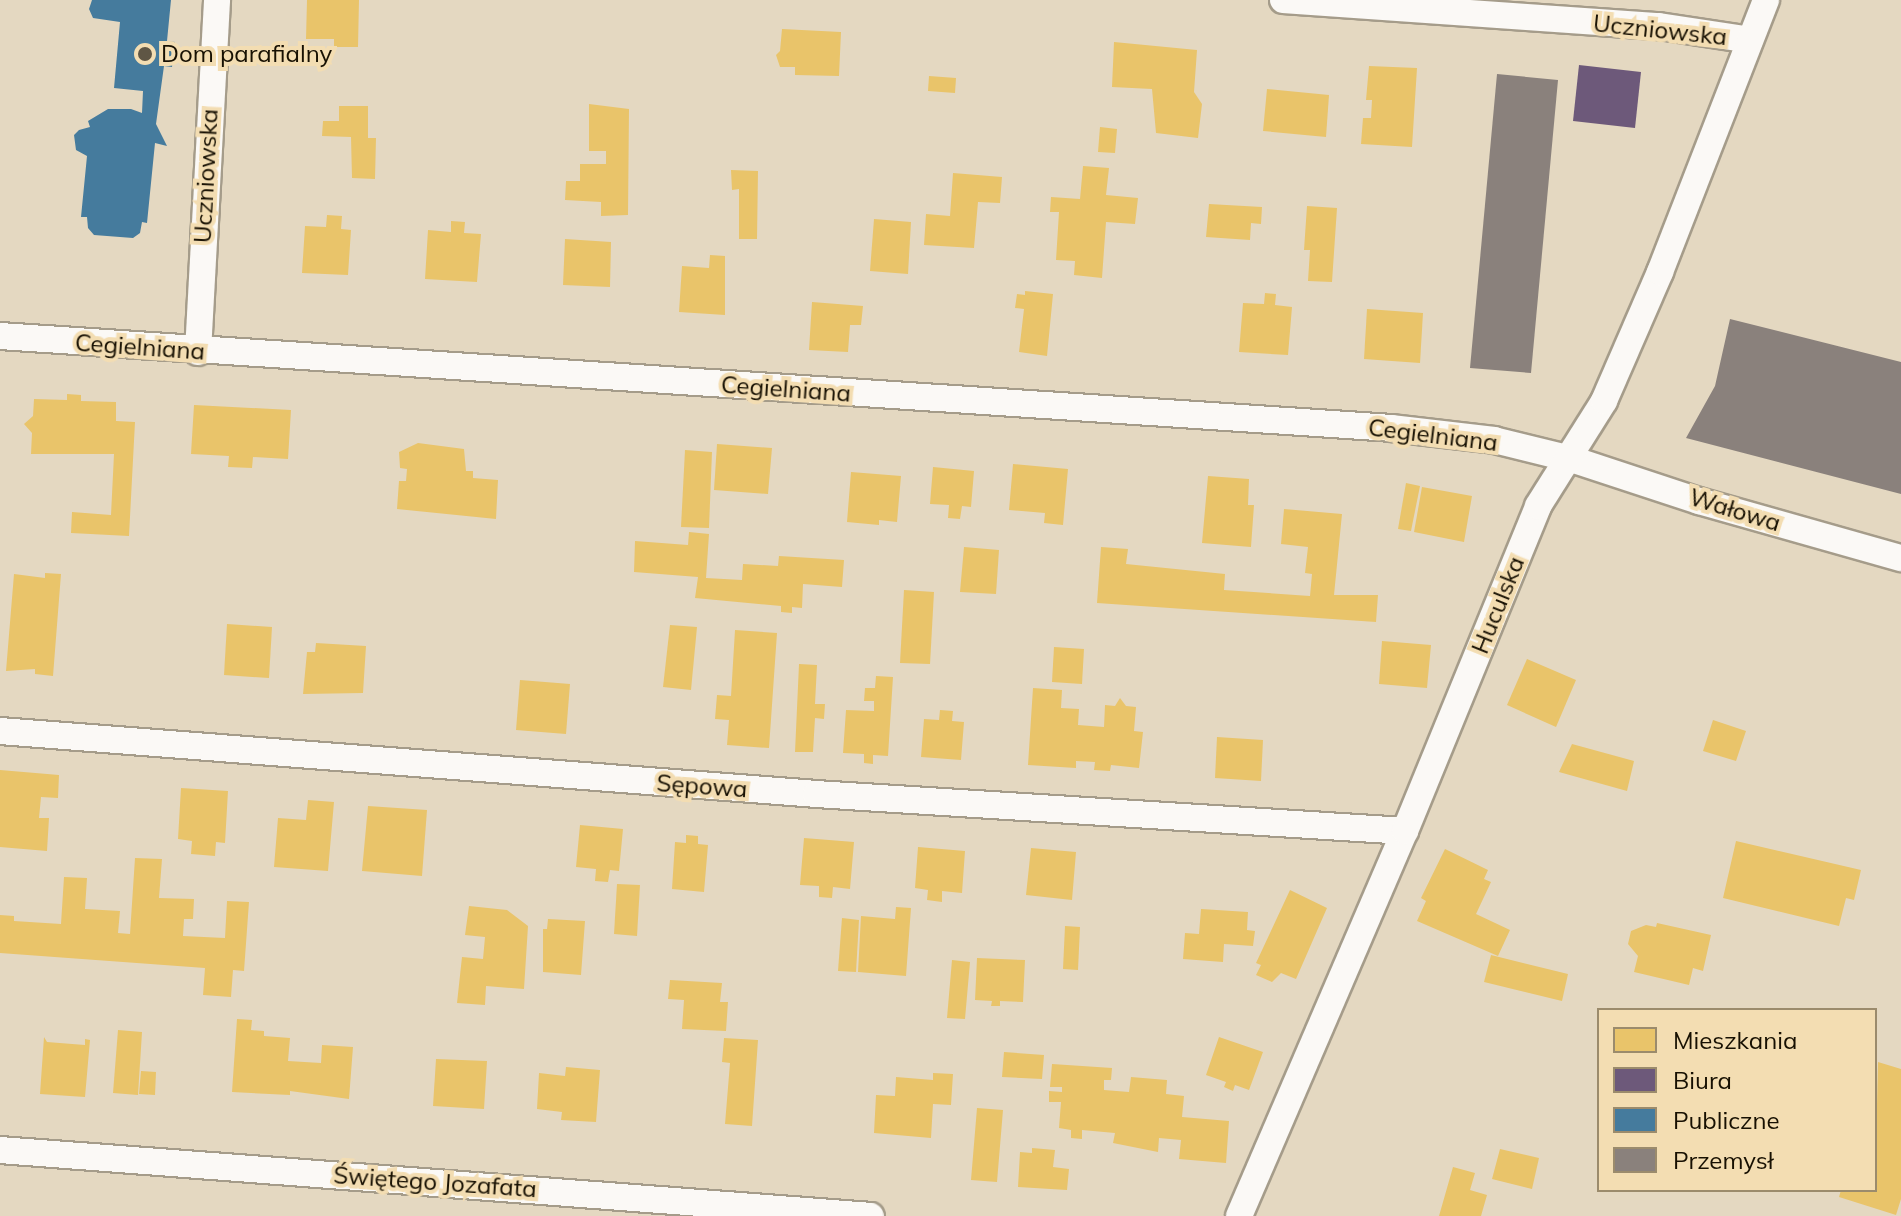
<!DOCTYPE html>
<html>
<head>
<meta charset="utf-8">
<style>
  body { margin:0 }
  #map { position:relative; width:1901px; height:1216px; overflow:hidden; background:#e4d8c1; font-family:Mulish,sans-serif }
  div>[style] { position:absolute }
  .homes>* { inset:0; background:#e9c46a }
  .offices>* { inset:0; background:#6d597a }
  .public>* { inset:0; background:#457b9d }
  .industry>* { inset:0; background:#8a817c }
  .roads { filter:drop-shadow(2px 0 #a59c8a) drop-shadow(-2px 0 #a59c8a) drop-shadow(0 2px #a59c8a) drop-shadow(0 -2px #a59c8a) }
  .street>* { height:26px; margin:-13px; padding:0 13px; transform-origin:13px; border-radius:13px; background:#fbf9f6 }
  .dots>* { width:22px; height:22px; translate:-50% -50%; box-sizing:border-box; border:4px solid #f3ddb2; border-radius:50% }
  span { translate:-50% -50%; white-space:nowrap; text-align:center; line-height:1.15; -webkit-text-stroke:8px #f3ddb2; paint-order:stroke }
  .street-label { font-size:24px; color:#171002 }
  .poi-label { font-size:24px; color:#171002 }
  .left { translate:0 -50%; text-align:left }
  .legend { position:absolute; left:1597px; top:1008px; width:280px; height:184px; box-sizing:border-box; background:#f3ddb2; border:2px solid #9b8b6c; margin:0; padding:10px 14px; list-style:none; font-size:24px; color:#171002 }
  .legend li { display:flex; align-items:center; gap:16px; height:40px }
  .legend b { width:40px; border:2px solid #9b8b6c }
</style>
</head>
<body>
<div id="map">
  <div class="homes">
    <i style="clip-path:polygon(307px 0,359px 0,358px 47px,334px 47px,334px 39px,306px 39px)"></i>
    <i style="clip-path:polygon(782px 29px,841px 32px,839px 76px,795px 75px,795px 67px,780px 67px,776px 55px,780px 51px)"></i>
    <i style="clip-path:polygon(1114px 42px,1197px 50px,1194px 92px,1202px 104px,1198px 138px,1156px 133px,1152px 89px,1112px 87px)"></i>
    <i style="clip-path:polygon(1369px 66px,1417px 68px,1412px 147px,1361px 144px,1363px 118px,1371px 118px,1372px 100px,1366px 100px)"></i>
    <i style="clip-path:polygon(929px 76px,956px 78px,955px 93px,928px 91px)"></i>
    <i style="clip-path:polygon(1267px 89px,1329px 95px,1326px 137px,1263px 131px)"></i>
    <i style="clip-path:polygon(589px 104px,629px 109px,628px 215px,601px 216px,601px 202px,565px 200px,566px 181px,580px 181px,580px 164px,606px 164px,606px 151px,589px 151px)"></i>
    <i style="clip-path:polygon(339px 106px,368px 106px,368px 138px,376px 138px,375px 179px,352px 178px,351px 137px,322px 136px,323px 121px,339px 121px)"></i>
    <i style="clip-path:polygon(1100px 127px,1117px 129px,1115px 153px,1098px 152px)"></i>
    <i style="clip-path:polygon(1083px 166px,1109px 168px,1106px 195px,1138px 198px,1135px 224px,1106px 222px,1102px 278px,1074px 275px,1075px 261px,1056px 260px,1059px 212px,1050px 212px,1051px 197px,1080px 199px)"></i>
    <i style="clip-path:polygon(731px 170px,758px 171px,757px 239px,739px 239px,739px 189px,732px 190px)"></i>
    <i style="clip-path:polygon(953px 173px,1002px 177px,1000px 203px,978px 202px,974px 248px,924px 245px,926px 214px,950px 216px)"></i>
    <i style="clip-path:polygon(1209px 204px,1262px 207px,1261px 224px,1251px 223px,1250px 240px,1206px 237px)"></i>
    <i style="clip-path:polygon(1307px 206px,1337px 208px,1332px 282px,1308px 281px,1310px 250px,1304px 250px)"></i>
    <i style="clip-path:polygon(327px 215px,342px 216px,341px 229px,351px 230px,348px 275px,302px 273px,305px 226px,326px 227px)"></i>
    <i style="clip-path:polygon(874px 219px,911px 222px,908px 274px,870px 271px)"></i>
    <i style="clip-path:polygon(451px 221px,465px 222px,464px 233px,481px 234px,477px 282px,425px 279px,428px 230px,451px 232px)"></i>
    <i style="clip-path:polygon(565px 239px,611px 242px,610px 287px,563px 285px)"></i>
    <i style="clip-path:polygon(710px 255px,725px 256px,725px 315px,679px 312px,682px 266px,709px 268px)"></i>
    <i style="clip-path:polygon(1025px 291px,1053px 294px,1047px 356px,1019px 352px,1024px 309px,1015px 308px,1017px 294px,1025px 295px)"></i>
    <i style="clip-path:polygon(1265px 293px,1276px 294px,1275px 305px,1292px 307px,1288px 355px,1239px 352px,1243px 303px,1264px 304px)"></i>
    <i style="clip-path:polygon(812px 302px,863px 306px,861px 325px,850px 325px,848px 352px,809px 350px)"></i>
    <i style="clip-path:polygon(1367px 309px,1423px 313px,1420px 363px,1364px 359px)"></i>
    <i style="clip-path:polygon(67px 394px,81px 395px,81px 401px,116px 402px,116px 421px,135px 422px,129px 536px,71px 533px,72px 512px,111px 515px,114px 454px,31px 454px,32px 433px,24px 424px,33px 416px,34px 399px,67px 400px)"></i>
    <i style="clip-path:polygon(194px 405px,291px 410px,288px 459px,253px 457px,252px 468px,228px 467px,229px 456px,191px 454px)"></i>
    <i style="clip-path:polygon(418px 443px,464px 449px,466px 471px,473px 471px,473px 478px,498px 480px,496px 519px,397px 509px,399px 481px,406px 481px,407px 469px,400px 468px,399px 452px)"></i>
    <i style="clip-path:polygon(717px 444px,772px 448px,768px 494px,714px 490px)"></i>
    <i style="clip-path:polygon(685px 450px,712px 452px,709px 528px,681px 527px)"></i>
    <i style="clip-path:polygon(1013px 464px,1068px 469px,1063px 525px,1044px 523px,1045px 513px,1009px 510px)"></i>
    <i style="clip-path:polygon(933px 467px,974px 471px,971px 507px,962px 506px,960px 519px,948px 518px,949px 505px,930px 504px)"></i>
    <i style="clip-path:polygon(851px 472px,901px 476px,897px 522px,879px 520px,879px 525px,847px 522px)"></i>
    <i style="clip-path:polygon(1208px 476px,1249px 479px,1248px 505px,1254px 505px,1251px 547px,1202px 543px)"></i>
    <i style="clip-path:polygon(1406px 483px,1420px 486px,1411px 531px,1398px 529px)"></i>
    <i style="clip-path:polygon(1422px 487px,1472px 496px,1464px 542px,1414px 532px)"></i>
    <i style="clip-path:polygon(1284px 509px,1342px 514px,1334px 595px,1378px 595px,1376px 622px,1097px 603px,1101px 547px,1128px 549px,1126px 564px,1225px 574px,1224px 590px,1310px 596px,1312px 574px,1305px 573px,1308px 547px,1281px 544px)"></i>
    <i style="clip-path:polygon(689px 532px,709px 534px,706px 578px,742px 580px,743px 564px,778px 566px,779px 556px,844px 560px,842px 587px,803px 584px,802px 608px,792px 607px,792px 613px,781px 612px,781px 606px,695px 598px,698px 577px,634px 572px,635px 541px,688px 545px)"></i>
    <i style="clip-path:polygon(964px 547px,999px 550px,996px 594px,960px 592px)"></i>
    <i style="clip-path:polygon(45px 573px,61px 574px,53px 676px,35px 674px,35px 669px,6px 671px,14px 574px,45px 578px)"></i>
    <i style="clip-path:polygon(904px 590px,934px 592px,930px 664px,900px 663px)"></i>
    <i style="clip-path:polygon(227px 624px,272px 627px,269px 678px,224px 675px)"></i>
    <i style="clip-path:polygon(670px 625px,697px 627px,691px 690px,663px 687px)"></i>
    <i style="clip-path:polygon(735px 630px,777px 633px,769px 748px,727px 745px,729px 720px,715px 719px,717px 695px,731px 696px)"></i>
    <i style="clip-path:polygon(1382px 641px,1431px 645px,1427px 688px,1379px 684px)"></i>
    <i style="clip-path:polygon(316px 643px,366px 646px,363px 693px,303px 694px,307px 652px,315px 652px)"></i>
    <i style="clip-path:polygon(1054px 647px,1084px 649px,1082px 684px,1052px 682px)"></i>
    <i style="clip-path:polygon(1527px 659px,1576px 680px,1556px 727px,1507px 705px)"></i>
    <i style="clip-path:polygon(799px 664px,817px 665px,815px 704px,825px 704px,824px 719px,815px 718px,813px 752px,795px 752px)"></i>
    <i style="clip-path:polygon(876px 676px,893px 677px,888px 756px,873px 755px,873px 764px,864px 763px,864px 754px,843px 753px,846px 710px,874px 711px,874px 701px,864px 701px,865px 688px,875px 688px)"></i>
    <i style="clip-path:polygon(520px 680px,570px 684px,566px 734px,516px 730px)"></i>
    <i style="clip-path:polygon(1033px 688px,1062px 690px,1061px 708px,1079px 709px,1078px 725px,1104px 727px,1105px 705px,1115px 706px,1120px 698px,1126px 706px,1136px 707px,1134px 731px,1143px 732px,1139px 768px,1111px 765px,1110px 771px,1094px 770px,1095px 762px,1076px 761px,1076px 768px,1028px 765px)"></i>
    <i style="clip-path:polygon(940px 710px,953px 711px,952px 721px,964px 722px,961px 760px,921px 757px,924px 719px,939px 720px)"></i>
    <i style="clip-path:polygon(1713px 720px,1746px 731px,1736px 761px,1703px 751px)"></i>
    <i style="clip-path:polygon(1217px 737px,1263px 740px,1261px 781px,1215px 778px)"></i>
    <i style="clip-path:polygon(1572px 744px,1634px 761px,1627px 791px,1559px 772px)"></i>
    <i style="clip-path:polygon(0 770px,59px 775px,58px 798px,41px 797px,39px 818px,49px 818px,47px 851px,0 847px)"></i>
    <i style="clip-path:polygon(181px 788px,228px 791px,225px 843px,216px 842px,215px 856px,191px 854px,192px 841px,178px 839px)"></i>
    <i style="clip-path:polygon(308px 800px,334px 802px,328px 871px,274px 867px,278px 818px,306px 820px)"></i>
    <i style="clip-path:polygon(368px 806px,427px 810px,422px 876px,362px 871px)"></i>
    <i style="clip-path:polygon(580px 825px,623px 829px,619px 871px,610px 870px,608px 882px,595px 881px,596px 869px,576px 867px)"></i>
    <i style="clip-path:polygon(686px 835px,698px 836px,698px 844px,708px 845px,704px 892px,672px 889px,675px 842px,686px 843px)"></i>
    <i style="clip-path:polygon(804px 838px,854px 842px,850px 889px,833px 887px,832px 898px,819px 897px,819px 886px,800px 885px)"></i>
    <i style="clip-path:polygon(1736px 841px,1861px 870px,1854px 900px,1846px 898px,1839px 926px,1723px 898px)"></i>
    <i style="clip-path:polygon(918px 847px,965px 851px,962px 893px,942px 891px,942px 902px,927px 900px,928px 890px,915px 888px)"></i>
    <i style="clip-path:polygon(1031px 848px,1076px 852px,1072px 900px,1026px 895px)"></i>
    <i style="clip-path:polygon(1445px 849px,1488px 870px,1484px 879px,1491px 882px,1476px 914px,1510px 930px,1498px 956px,1417px 921px,1426px 901px,1421px 898px)"></i>
    <i style="clip-path:polygon(135px 858px,162px 859px,159px 898px,194px 899px,193px 919px,184px 919px,183px 936px,225px 938px,227px 901px,249px 902px,244px 971px,233px 970px,231px 997px,203px 995px,205px 968px,0 953px,0 915px,14px 916px,14px 921px,61px 924px,64px 877px,87px 878px,85px 909px,120px 911px,118px 933px,130px 934px)"></i>
    <i style="clip-path:polygon(617px 884px,640px 885px,637px 936px,614px 934px)"></i>
    <i style="clip-path:polygon(1290px 890px,1327px 908px,1296px 979px,1281px 973px,1272px 982px,1256px 975px,1261px 965px,1256px 963px)"></i>
    <i style="clip-path:polygon(469px 906px,507px 910px,528px 926px,524px 989px,486px 986px,485px 1005px,457px 1003px,462px 957px,483px 959px,485px 937px,465px 935px)"></i>
    <i style="clip-path:polygon(896px 907px,911px 908px,906px 976px,858px 972px,861px 916px,895px 919px)"></i>
    <i style="clip-path:polygon(1201px 909px,1248px 912px,1247px 930px,1255px 931px,1253px 946px,1224px 944px,1223px 962px,1183px 959px,1185px 933px,1199px 934px)"></i>
    <i style="clip-path:polygon(842px 918px,859px 920px,856px 972px,838px 971px)"></i>
    <i style="clip-path:polygon(548px 919px,585px 921px,581px 975px,543px 972px,543px 929px,547px 929px)"></i>
    <i style="clip-path:polygon(1657px 923px,1711px 935px,1703px 971px,1693px 968px,1689px 985px,1634px 972px,1638px 956px,1628px 944px,1631px 931px,1646px 925px,1656px 927px)"></i>
    <i style="clip-path:polygon(1065px 926px,1080px 927px,1078px 970px,1063px 969px)"></i>
    <i style="clip-path:polygon(1491px 955px,1568px 974px,1562px 1001px,1484px 982px)"></i>
    <i style="clip-path:polygon(977px 958px,1025px 960px,1023px 1002px,1000px 1001px,1000px 1006px,991px 1006px,992px 1001px,975px 1000px)"></i>
    <i style="clip-path:polygon(952px 960px,970px 962px,965px 1019px,947px 1018px)"></i>
    <i style="clip-path:polygon(670px 980px,722px 983px,720px 1002px,728px 1002px,726px 1031px,682px 1029px,684px 1000px,668px 999px)"></i>
    <i style="clip-path:polygon(237px 1019px,252px 1020px,251px 1030px,264px 1031px,264px 1036px,290px 1038px,288px 1061px,321px 1063px,322px 1045px,353px 1047px,349px 1099px,290px 1091px,290px 1095px,232px 1092px)"></i>
    <i style="clip-path:polygon(118px 1030px,142px 1032px,138px 1095px,113px 1093px)"></i>
    <i style="clip-path:polygon(44px 1037px,47px 1042px,85px 1045px,85px 1039px,90px 1040px,85px 1097px,40px 1094px)"></i>
    <i style="clip-path:polygon(1219px 1037px,1263px 1052px,1249px 1090px,1235px 1085px,1233px 1091px,1224px 1087px,1226px 1082px,1206px 1075px)"></i>
    <i style="clip-path:polygon(724px 1038px,758px 1040px,752px 1126px,725px 1124px,730px 1063px,722px 1062px)"></i>
    <i style="clip-path:polygon(1004px 1052px,1044px 1055px,1042px 1079px,1002px 1077px)"></i>
    <i style="clip-path:polygon(436px 1059px,487px 1061px,484px 1109px,433px 1106px)"></i>
    <i style="clip-path:polygon(1878px 1062px,1901px 1069px,1901px 1199px,1896px 1215px,1839px 1197px,1841px 1190px,1875px 1190px)"></i>
    <i style="clip-path:polygon(1052px 1064px,1112px 1068px,1111px 1080px,1104px 1080px,1104px 1090px,1129px 1092px,1131px 1077px,1167px 1080px,1166px 1094px,1184px 1096px,1182px 1117px,1229px 1121px,1226px 1163px,1179px 1159px,1181px 1140px,1159px 1138px,1158px 1152px,1113px 1143px,1115px 1133px,1082px 1130px,1082px 1139px,1071px 1138px,1071px 1130px,1059px 1128px,1061px 1102px,1049px 1102px,1049px 1091px,1062px 1092px,1062px 1087px,1050px 1087px)"></i>
    <i style="clip-path:polygon(566px 1067px,600px 1070px,596px 1122px,561px 1120px,562px 1112px,537px 1109px,539px 1073px,565px 1076px)"></i>
    <i style="clip-path:polygon(141px 1071px,156px 1072px,155px 1095px,139px 1094px)"></i>
    <i style="clip-path:polygon(933px 1073px,953px 1074px,951px 1105px,933px 1104px,931px 1138px,874px 1133px,876px 1095px,895px 1096px,896px 1077px,933px 1080px)"></i>
    <i style="clip-path:polygon(977px 1108px,1003px 1110px,997px 1182px,971px 1180px)"></i>
    <i style="clip-path:polygon(1032px 1148px,1055px 1150px,1053px 1167px,1069px 1169px,1067px 1190px,1018px 1187px,1020px 1152px,1032px 1153px)"></i>
    <i style="clip-path:polygon(1500px 1149px,1539px 1158px,1532px 1189px,1492px 1179px)"></i>
    <i style="clip-path:polygon(1453px 1167px,1475px 1173px,1470px 1190px,1487px 1195px,1481px 1216px,1439px 1216px)"></i>
  </div>
  <div class="offices">
    <i style="clip-path:polygon(1579px 65px,1641px 72px,1635px 128px,1573px 121px)"></i>
  </div>
  <div class="public">
    <i style="clip-path:polygon(92px 0,171px 0,167px 41px,175px 42px,172px 67px,164px 66px,156px 124px,167px 146px,155px 143px,147px 223px,142px 222px,140px 233px,133px 238px,94px 235px,88px 228px,87px 217px,81px 217px,87px 156px,76px 150px,74px 135px,79px 130px,90px 127px,88px 121px,108px 109px,131px 109px,142px 113px,143px 91px,114px 88px,120px 22px,93px 18px,89px 9px)"></i>
  </div>
  <div class="industry">
    <i style="clip-path:polygon(1497px 74px,1558px 80px,1531px 373px,1470px 368px)"></i>
    <i style="clip-path:polygon(1730px 319px,1901px 362px,1901px 494px,1686px 438px,1715px 386px)"></i>
  </div>
  <div class="roads">
    <div class="street">
      <i style="left:1283px;top:0;width:377px;rotate:4deg"></i>
      <i style="left:1659px;top:26px;width:92px;rotate:8.7deg"></i>
      <i style="left:0;top:336px;width:1394px;rotate:3.78deg"></i>
      <i style="left:1391px;top:428px;width:104px;rotate:6.6deg"></i>
      <i style="left:1494px;top:440px;width:79px;rotate:13.9deg"></i>
      <i style="left:1571px;top:459px;width:135px;rotate:18.2deg"></i>
      <i style="left:1699px;top:501px;width:210px;rotate:15.8deg"></i>
      <i style="left:198px;top:352px;width:353px;rotate:-86.9deg"></i>
      <i style="left:0;top:731px;width:818px;rotate:4.41deg"></i>
      <i style="left:816px;top:794px;width:590px;rotate:3.59deg"></i>
      <i style="left:0;top:1150px;width:873px;rotate:4.33deg"></i>
      <i style="left:1239px;top:1216px;width:419px;rotate:-66.7deg"></i>
      <i style="left:1405px;top:831px;width:351px;rotate:-67.7deg"></i>
      <i style="left:1538px;top:506px;width:124px;rotate:-57.8deg"></i>
      <i style="left:1604px;top:401px;width:141px;rotate:-66.5deg"></i>
      <i style="left:1660px;top:272px;width:292px;rotate:-68.7deg"></i>
    </div>
  </div>
  <div class="dots">
    <i style="left:145px;top:54px;background:#5f5645"></i>
  </div>
  <div class="street-label">
    <span style="left:1660px;top:30px;rotate:6deg">Uczniowska</span>
    <span style="left:206px;top:176px;rotate:-87deg">Uczniowska</span>
    <span style="left:140px;top:347px;rotate:4deg">Cegielniana</span>
    <span style="left:786px;top:389px;rotate:4deg">Cegielniana</span>
    <span style="left:1433px;top:435px;rotate:7deg">Cegielniana</span>
    <span style="left:1735px;top:510px;rotate:17deg">Wałowa</span>
    <span style="left:1498px;top:605px;rotate:-68deg">Huculska</span>
    <span style="left:702px;top:786px;rotate:4deg">Sępowa</span>
    <span style="left:435px;top:1182px;rotate:4deg">Świętego Jozafata</span>
  </div>
  <div class="poi-label">
    <span class="left" style="left:161px;top:54px">Dom parafialny</span>
  </div>
  <ul class="legend">
  <li><b style="height:22px;background:#e9c46a"></b>Mieszkania</li>
  <li><b style="height:22px;background:#6d597a"></b>Biura</li>
  <li><b style="height:22px;background:#457b9d"></b>Publiczne</li>
  <li><b style="height:22px;background:#8a817c"></b>Przemysł</li>
  </ul>
</div>
</body>
</html>
